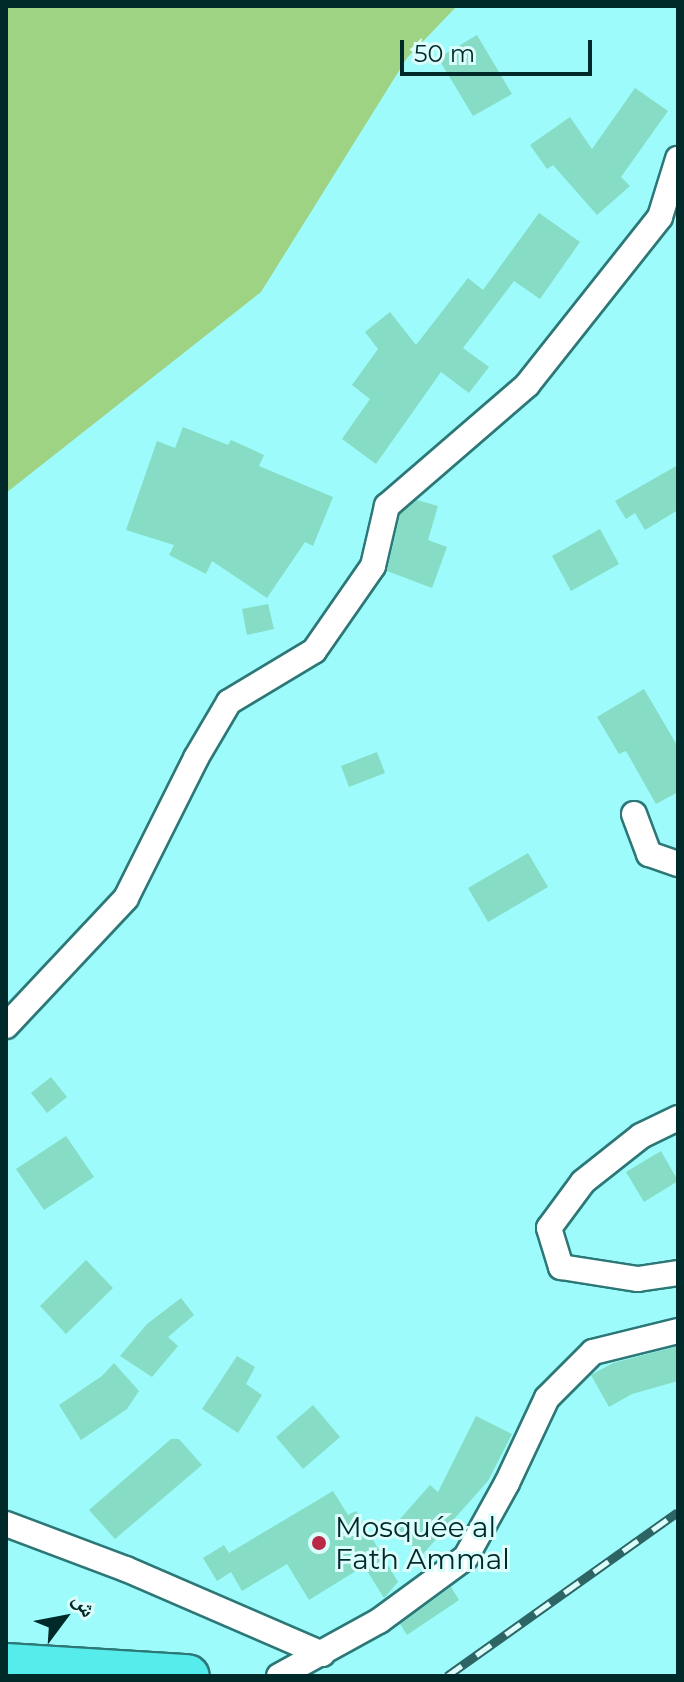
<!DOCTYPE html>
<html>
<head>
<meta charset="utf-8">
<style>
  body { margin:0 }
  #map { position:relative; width:684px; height:1682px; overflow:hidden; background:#9dfcfb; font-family:Montserrat,"Noto Naskh Arabic",sans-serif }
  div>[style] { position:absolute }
  .green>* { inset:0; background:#9fd384 }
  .building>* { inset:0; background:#86dcc5 }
  .roads { filter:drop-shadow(2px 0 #2d7777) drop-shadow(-2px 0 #2d7777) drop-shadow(0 2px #2d7777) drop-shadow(0 -2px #2d7777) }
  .street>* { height:24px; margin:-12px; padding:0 12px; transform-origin:12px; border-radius:12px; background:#fff }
  .highway>* { height:42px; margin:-21px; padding:0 21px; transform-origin:21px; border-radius:21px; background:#57ecec }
  .rail>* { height:9px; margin-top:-4.5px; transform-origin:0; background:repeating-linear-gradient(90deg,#dbfefd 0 18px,#2d6565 0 36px); box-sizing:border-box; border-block:2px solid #2d6565 }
  .dots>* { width:22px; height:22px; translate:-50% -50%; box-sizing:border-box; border:4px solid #dbfefd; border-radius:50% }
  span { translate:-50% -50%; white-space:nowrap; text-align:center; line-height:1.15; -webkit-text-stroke:6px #dbfefd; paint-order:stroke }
  .poi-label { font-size:28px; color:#002929 }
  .left { translate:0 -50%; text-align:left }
  .frame { position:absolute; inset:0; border:8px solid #002929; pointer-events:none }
  .north { position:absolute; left:24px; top:1578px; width:80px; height:80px; -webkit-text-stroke:6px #dbfefd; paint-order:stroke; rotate:58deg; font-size:22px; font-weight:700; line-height:32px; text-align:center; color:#002929 }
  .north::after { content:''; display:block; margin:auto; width:28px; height:36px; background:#002929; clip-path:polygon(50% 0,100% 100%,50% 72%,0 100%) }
  .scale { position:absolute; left:400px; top:40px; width:192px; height:36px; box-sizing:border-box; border:4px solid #002929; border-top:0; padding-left:10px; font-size:24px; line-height:28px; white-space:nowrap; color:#002929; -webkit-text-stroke:6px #dbfefd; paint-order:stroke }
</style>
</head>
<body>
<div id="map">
  <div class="green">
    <i style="clip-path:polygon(6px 6px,457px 6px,407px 58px,261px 292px,6px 493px)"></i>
  </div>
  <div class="building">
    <i style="clip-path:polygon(477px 35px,512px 94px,473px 116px,438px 58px)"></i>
    <i style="clip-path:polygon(635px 88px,668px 111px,621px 177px,630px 186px,597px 215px,553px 165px,547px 169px,530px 145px,570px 117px,592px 149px)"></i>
    <i style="clip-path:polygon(539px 213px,580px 242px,540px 299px,514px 281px,463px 348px,489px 367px,469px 393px,441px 372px,376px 464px,342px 439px,370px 399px,352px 385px,378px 349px,365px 332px,390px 312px,416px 345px,468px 278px,483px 290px)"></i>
    <i style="clip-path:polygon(183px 427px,228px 445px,231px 440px,264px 455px,259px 466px,333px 497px,313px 546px,305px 542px,267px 598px,212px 561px,206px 574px,169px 555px,174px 545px,126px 530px,157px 441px,175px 448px)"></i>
    <i style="clip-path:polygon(678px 465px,678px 510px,645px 530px,635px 513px,626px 519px,615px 501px)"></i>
    <i style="clip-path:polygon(417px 500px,438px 506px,428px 540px,447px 547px,432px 588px,387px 571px,400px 514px)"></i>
    <i style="clip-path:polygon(600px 529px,619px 564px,571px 591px,552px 556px)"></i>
    <i style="clip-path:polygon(268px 604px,274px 629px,247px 635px,242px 609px)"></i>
    <i style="clip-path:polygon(644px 689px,678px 747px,678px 792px,656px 804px,626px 751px,619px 754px,597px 717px)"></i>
    <i style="clip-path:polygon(377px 752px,385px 773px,349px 787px,341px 766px)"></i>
    <i style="clip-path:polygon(528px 853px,548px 887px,488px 922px,468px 888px)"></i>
    <i style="clip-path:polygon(51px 1077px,67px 1097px,47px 1113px,31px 1093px)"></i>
    <i style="clip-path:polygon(66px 1136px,94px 1177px,44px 1210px,16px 1169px)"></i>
    <i style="clip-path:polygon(661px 1151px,678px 1181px,644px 1202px,626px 1172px)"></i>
    <i style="clip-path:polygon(86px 1260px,113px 1288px,66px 1334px,40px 1306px)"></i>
    <i style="clip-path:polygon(181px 1298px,194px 1315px,168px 1337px,178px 1346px,152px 1377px,120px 1356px,147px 1324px)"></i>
    <i style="clip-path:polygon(678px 1346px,678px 1381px,632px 1394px,609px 1407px,591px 1375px,613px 1363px)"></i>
    <i style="clip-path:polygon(237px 1356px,255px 1367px,246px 1384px,262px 1395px,238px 1433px,202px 1409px)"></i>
    <i style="clip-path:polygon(114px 1363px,139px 1391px,127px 1409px,81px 1440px,59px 1405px,102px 1376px)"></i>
    <i style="clip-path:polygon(313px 1405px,340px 1437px,303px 1469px,276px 1437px)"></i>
    <i style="clip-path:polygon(476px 1416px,512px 1434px,488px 1481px,422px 1555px,392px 1528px,430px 1485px,438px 1492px)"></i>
    <i style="clip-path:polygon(171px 1439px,179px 1439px,202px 1465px,115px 1539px,89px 1510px)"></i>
    <i style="clip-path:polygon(333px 1491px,348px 1515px,356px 1511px,398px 1582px,384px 1598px,364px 1566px,309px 1600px,287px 1564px,242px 1591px,231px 1572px,217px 1581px,203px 1558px,224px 1545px,229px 1553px)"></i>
    <i style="clip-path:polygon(451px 1587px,459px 1600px,407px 1635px,400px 1624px)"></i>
  </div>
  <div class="roads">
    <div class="street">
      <i style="left:634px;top:814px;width:43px;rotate:69.4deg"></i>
      <i style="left:649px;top:854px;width:31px;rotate:19deg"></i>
      <i style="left:6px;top:1026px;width:175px;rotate:-46.8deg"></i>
      <i style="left:126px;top:898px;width:157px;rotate:-63.4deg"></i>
      <i style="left:196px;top:758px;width:65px;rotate:-59.5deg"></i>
      <i style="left:229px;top:702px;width:99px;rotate:-31deg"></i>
      <i style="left:314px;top:651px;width:103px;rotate:-55.2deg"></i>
      <i style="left:373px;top:566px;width:62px;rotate:-76.9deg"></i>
      <i style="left:387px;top:506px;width:185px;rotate:-40.8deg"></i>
      <i style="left:527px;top:385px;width:214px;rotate:-51.6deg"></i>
      <i style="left:660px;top:217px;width:61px;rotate:-72.8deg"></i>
      <i style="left:678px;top:1118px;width:41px;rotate:154.1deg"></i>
      <i style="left:641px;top:1136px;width:74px;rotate:141.6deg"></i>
      <i style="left:583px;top:1182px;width:57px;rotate:126.5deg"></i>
      <i style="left:549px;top:1228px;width:41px;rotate:72.9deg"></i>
      <i style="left:561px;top:1267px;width:78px;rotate:8.9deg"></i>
      <i style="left:638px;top:1279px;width:40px;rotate:-8.5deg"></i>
      <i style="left:6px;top:1524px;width:128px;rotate:20.6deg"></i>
      <i style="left:126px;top:1569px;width:214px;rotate:23.4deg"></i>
      <i style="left:279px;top:1676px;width:114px;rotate:-28.8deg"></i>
      <i style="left:379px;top:1621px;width:108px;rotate:-36.3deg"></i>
      <i style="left:466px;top:1557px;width:85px;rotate:-61deg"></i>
      <i style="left:507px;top:1483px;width:94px;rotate:-64.8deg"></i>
      <i style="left:547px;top:1398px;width:65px;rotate:-45deg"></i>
      <i style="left:593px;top:1352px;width:88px;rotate:-13.9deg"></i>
    </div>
    <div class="highway">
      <i style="left:6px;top:1665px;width:182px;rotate:3.5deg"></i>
    </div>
  </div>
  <div class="rail">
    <i style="left:447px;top:1676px;width:283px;rotate:-35.4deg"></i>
  </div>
  <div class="dots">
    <i style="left:319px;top:1543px;background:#ba2946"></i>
  </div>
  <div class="poi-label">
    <span class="left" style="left:335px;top:1543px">Mosquée al<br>Fath Ammal</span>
  </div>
  <div class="frame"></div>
  <div class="north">ش</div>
  <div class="scale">50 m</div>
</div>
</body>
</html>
